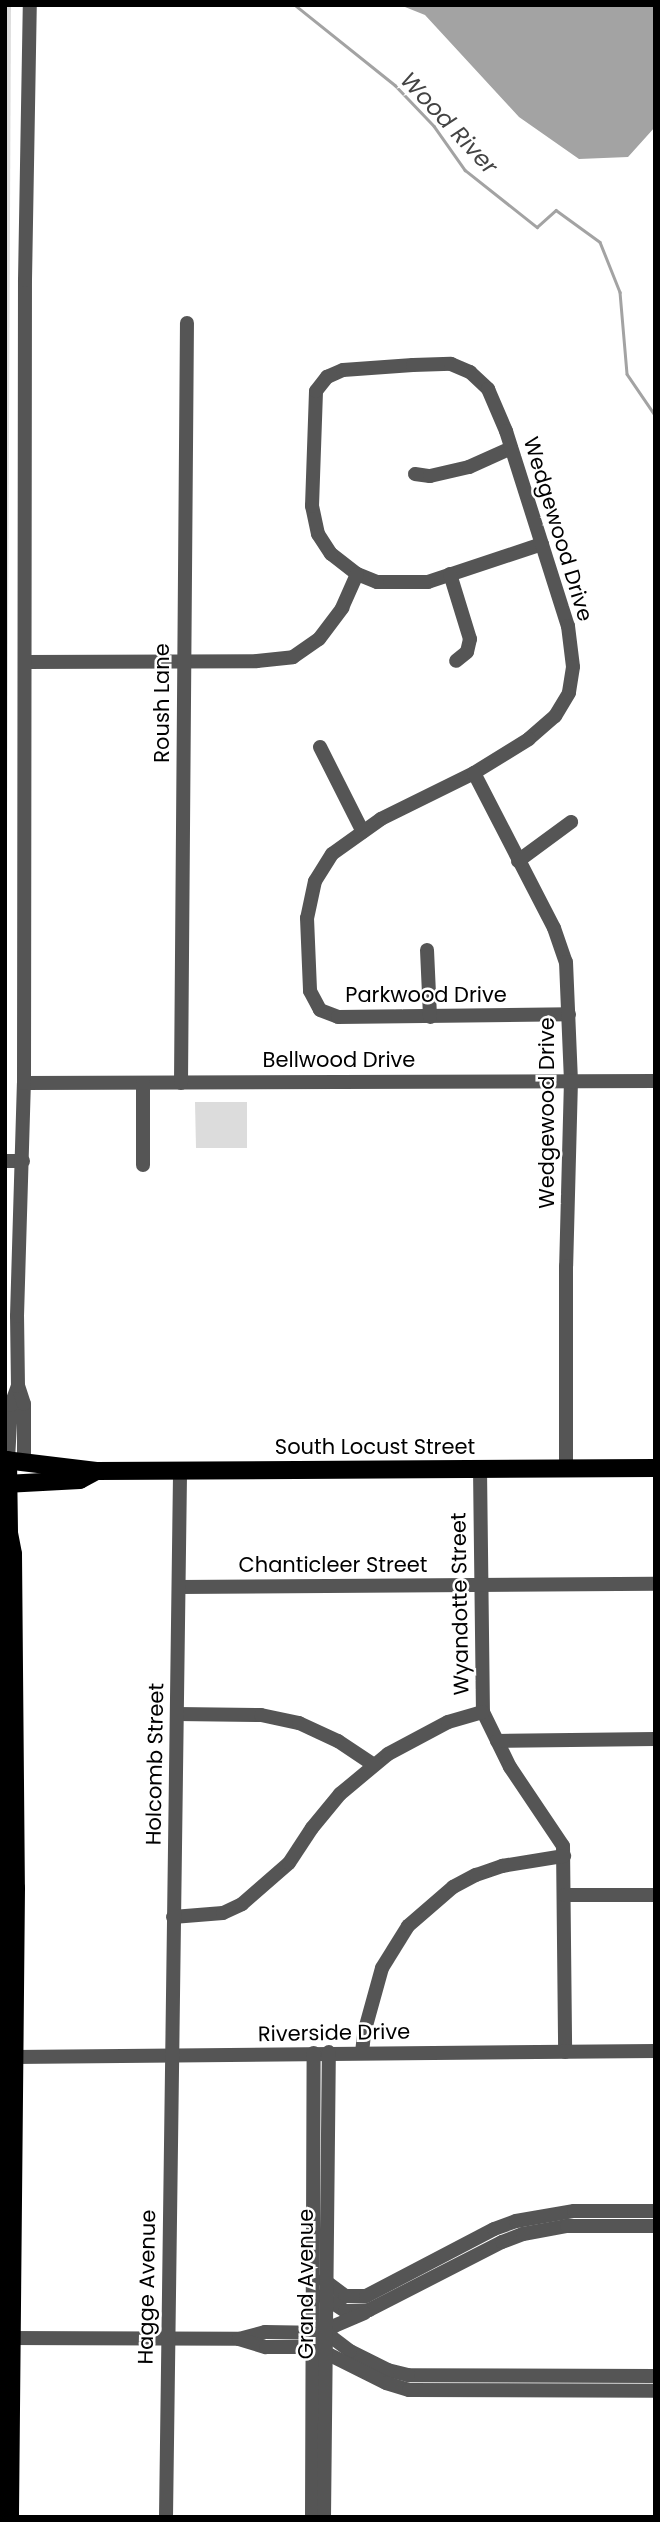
<!DOCTYPE html>
<html>
<head>
<meta charset="utf-8">
<style>
  body { margin:0 }
  #map { position:relative; width:660px; height:2522px; overflow:hidden; background:#fff; font-family:Poppins,sans-serif }
  div>[style] { position:absolute }
  .green>* { inset:0; background:#dcdcdc }
  .water>* { inset:0; background:#a3a3a3 }
  .stream>* { height:2.5px; margin:-1.25px; padding:0 1.25px; transform-origin:1.25px; border-radius:1.25px; background:#a3a3a3 }
  .minor>* { height:14px; margin:-7px; padding:0 7px; transform-origin:7px; border-radius:7px; background:#555 }
  .major>* { height:18px; margin:-9px; padding:0 9px; transform-origin:9px; border-radius:9px; background:#000 }
  span { translate:-50% -50%; white-space:nowrap; text-align:center; line-height:1.15; -webkit-text-stroke:5px #fff; paint-order:stroke }
  .street-label { font-size:21px; color:#000 }
  .water-label { font-size:23px; color:#444; font-style:italic }
  .frame { position:absolute; inset:0; border:7px solid #000; pointer-events:none }
</style>
</head>
<body>
<div id="map">
  <div class="green">
    <i style="clip-path:polygon(5px 5px,11px 5px,5px 1270px)"></i>
    <i style="clip-path:polygon(195px 1102px,247px 1102px,247px 1148px,196px 1148px)"></i>
  </div>
  <div class="water">
    <i style="clip-path:polygon(400px 5px,655px 5px,655px 127px,628px 157px,579px 159px,519px 117px,425px 15px)"></i>
  </div>
  <div class="stream">
    <i style="left:295px;top:5px;width:128px;rotate:38.7deg"></i>
    <i style="left:395px;top:85px;width:57px;rotate:46.4deg"></i>
    <i style="left:434px;top:126px;width:54px;rotate:54.8deg"></i>
    <i style="left:465px;top:170px;width:92px;rotate:38.4deg"></i>
    <i style="left:537px;top:227px;width:25px;rotate:-42deg"></i>
    <i style="left:556px;top:210px;width:54px;rotate:36deg"></i>
    <i style="left:600px;top:242px;width:54px;rotate:68.2deg"></i>
    <i style="left:620px;top:292px;width:82px;rotate:85.1deg"></i>
    <i style="left:627px;top:374px;width:50px;rotate:55.7deg"></i>
  </div>
  <div class="minor">
    <i style="left:415px;top:474px;width:15px;rotate:8deg"></i>
    <i style="left:430px;top:476px;width:40px;rotate:-13deg"></i>
    <i style="left:469px;top:467px;width:46px;rotate:-24.3deg"></i>
    <i style="left:542px;top:544px;width:120px;rotate:161.6deg"></i>
    <i style="left:428px;top:582px;width:51px;rotate:180deg"></i>
    <i style="left:377px;top:582px;width:22px;rotate:-158deg"></i>
    <i style="left:357px;top:574px;width:33px;rotate:-142deg"></i>
    <i style="left:331px;top:554px;width:24px;rotate:-123deg"></i>
    <i style="left:318px;top:534px;width:29px;rotate:-102deg"></i>
    <i style="left:312px;top:506px;width:115px;rotate:-88deg"></i>
    <i style="left:316px;top:391px;width:18px;rotate:-52deg"></i>
    <i style="left:327px;top:377px;width:17px;rotate:-24deg"></i>
    <i style="left:343px;top:370px;width:70px;rotate:-4.1deg"></i>
    <i style="left:413px;top:365px;width:38px;rotate:-2deg"></i>
    <i style="left:451px;top:364px;width:21px;rotate:23deg"></i>
    <i style="left:470px;top:372px;width:25px;rotate:43deg"></i>
    <i style="left:488px;top:389px;width:46px;rotate:66.8deg"></i>
    <i style="left:506px;top:431px;width:205px;rotate:72.4deg"></i>
    <i style="left:568px;top:626px;width:41px;rotate:83deg"></i>
    <i style="left:573px;top:667px;width:26px;rotate:99deg"></i>
    <i style="left:569px;top:693px;width:27px;rotate:121deg"></i>
    <i style="left:555px;top:716px;width:35px;rotate:139deg"></i>
    <i style="left:529px;top:739px;width:65px;rotate:148.3deg"></i>
    <i style="left:474px;top:773px;width:104px;rotate:153.7deg"></i>
    <i style="left:381px;top:819px;width:60px;rotate:144.5deg"></i>
    <i style="left:332px;top:854px;width:32px;rotate:122deg"></i>
    <i style="left:315px;top:881px;width:38px;rotate:102deg"></i>
    <i style="left:307px;top:918px;width:73px;rotate:87.6deg"></i>
    <i style="left:310px;top:991px;width:21px;rotate:62deg"></i>
    <i style="left:320px;top:1010px;width:19px;rotate:21deg"></i>
    <i style="left:338px;top:1017px;width:231px;rotate:-0.7deg"></i>
    <i style="left:450px;top:574px;width:68px;rotate:72.9deg"></i>
    <i style="left:470px;top:639px;width:13px;rotate:103deg"></i>
    <i style="left:467px;top:652px;width:14px;rotate:141deg"></i>
    <i style="left:25px;top:662px;width:232px;rotate:-0.2deg"></i>
    <i style="left:257px;top:661px;width:36px;rotate:-6deg"></i>
    <i style="left:293px;top:657px;width:32px;rotate:-35deg"></i>
    <i style="left:319px;top:639px;width:39px;rotate:-53deg"></i>
    <i style="left:342px;top:608px;width:37px;rotate:-66deg"></i>
    <i style="left:320px;top:747px;width:95px;rotate:63.2deg"></i>
    <i style="left:474px;top:773px;width:174px;rotate:62.7deg"></i>
    <i style="left:554px;top:928px;width:36px;rotate:71deg"></i>
    <i style="left:566px;top:962px;width:118px;rotate:87.6deg"></i>
    <i style="left:571px;top:1080px;width:186px;rotate:91.5deg"></i>
    <i style="left:566px;top:1266px;width:203px;rotate:90deg"></i>
    <i style="left:518px;top:861px;width:66px;rotate:-36.3deg"></i>
    <i style="left:427px;top:950px;width:67px;rotate:87.4deg"></i>
    <i style="left:24px;top:1083px;width:631px;rotate:-0.18deg"></i>
    <i style="left:143px;top:1083px;width:82px;rotate:90deg"></i>
    <i style="left:181px;top:1083px;width:760px;rotate:-89.55deg"></i>
    <i style="left:5px;top:1161px;width:18px"></i>
    <i style="left:8px;top:1460px;width:55px;rotate:-86.9deg"></i>
    <i style="left:11px;top:1405px;width:20px;rotate:-70deg"></i>
    <i style="left:24px;top:1462px;width:58px;rotate:-90deg"></i>
    <i style="left:24px;top:1404px;width:19px;rotate:-108deg"></i>
    <i style="left:18px;top:1386px;width:70px;rotate:-90.8deg"></i>
    <i style="left:17px;top:1316px;width:233px;rotate:-88.3deg"></i>
    <i style="left:24px;top:1083px;width:803px;rotate:-89.93deg"></i>
    <i style="left:25px;top:280px;width:275px;rotate:-89deg"></i>
    <i style="left:480px;top:1469px;width:243px;rotate:89.3deg"></i>
    <i style="left:483px;top:1712px;width:61px;rotate:63.9deg"></i>
    <i style="left:510px;top:1767px;width:95px;rotate:56.1deg"></i>
    <i style="left:563px;top:1846px;width:206px;rotate:89.4deg"></i>
    <i style="left:179px;top:1587px;width:476px;rotate:-0.4deg"></i>
    <i style="left:177px;top:1714px;width:84px;rotate:0.7deg"></i>
    <i style="left:261px;top:1715px;width:39px;rotate:12deg"></i>
    <i style="left:299px;top:1723px;width:43px;rotate:24.8deg"></i>
    <i style="left:338px;top:1741px;width:43px;rotate:33.7deg"></i>
    <i style="left:497px;top:1741px;width:158px;rotate:-0.7deg"></i>
    <i style="left:565px;top:1895px;width:90px"></i>
    <i style="left:173px;top:1917px;width:50px;rotate:-4.6deg"></i>
    <i style="left:223px;top:1913px;width:21px;rotate:-25deg"></i>
    <i style="left:242px;top:1904px;width:62px;rotate:-41.1deg"></i>
    <i style="left:289px;top:1863px;width:42px;rotate:-56.7deg"></i>
    <i style="left:312px;top:1828px;width:44px;rotate:-50.5deg"></i>
    <i style="left:340px;top:1794px;width:62px;rotate:-39.8deg"></i>
    <i style="left:388px;top:1754px;width:68px;rotate:-28.1deg"></i>
    <i style="left:448px;top:1722px;width:36px;rotate:-16deg"></i>
    <i style="left:362px;top:2053px;width:20px;rotate:-84deg"></i>
    <i style="left:364px;top:2033px;width:67px;rotate:-74.5deg"></i>
    <i style="left:382px;top:1968px;width:49px;rotate:-58.2deg"></i>
    <i style="left:408px;top:1926px;width:60px;rotate:-40.9deg"></i>
    <i style="left:453px;top:1887px;width:26px;rotate:-28deg"></i>
    <i style="left:476px;top:1875px;width:28px;rotate:-19deg"></i>
    <i style="left:502px;top:1866px;width:63px;rotate:-9.2deg"></i>
    <i style="left:14px;top:2057px;width:641px;rotate:-0.54deg"></i>
    <i style="left:324px;top:2280px;width:26px;rotate:37deg"></i>
    <i style="left:345px;top:2296px;width:21px"></i>
    <i style="left:366px;top:2296px;width:144px;rotate:-27.6deg"></i>
    <i style="left:494px;top:2229px;width:23px;rotate:-20deg"></i>
    <i style="left:516px;top:2221px;width:59px;rotate:-9.8deg"></i>
    <i style="left:574px;top:2211px;width:81px"></i>
    <i style="left:322px;top:2296px;width:27px;rotate:33deg"></i>
    <i style="left:345px;top:2311px;width:24px;rotate:-2deg"></i>
    <i style="left:369px;top:2310px;width:149px;rotate:-27.1deg"></i>
    <i style="left:502px;top:2242px;width:22px;rotate:-21deg"></i>
    <i style="left:523px;top:2234px;width:45px;rotate:-10.3deg"></i>
    <i style="left:567px;top:2226px;width:88px"></i>
    <i style="left:5px;top:2338px;width:234px;rotate:0.2deg"></i>
    <i style="left:322px;top:2338px;width:17px;rotate:-45deg"></i>
    <i style="left:334px;top:2326px;width:33px;rotate:-23deg"></i>
    <i style="left:655px;top:2376px;width:247px;rotate:-179.8deg"></i>
    <i style="left:408px;top:2375px;width:21px;rotate:-166deg"></i>
    <i style="left:388px;top:2370px;width:42px;rotate:-153.4deg"></i>
    <i style="left:350px;top:2351px;width:30px;rotate:-143deg"></i>
    <i style="left:326px;top:2333px;width:61px;rotate:-179.1deg"></i>
    <i style="left:265px;top:2332px;width:27px;rotate:165deg"></i>
    <i style="left:239px;top:2339px;width:28px;rotate:17deg"></i>
    <i style="left:266px;top:2347px;width:48px"></i>
    <i style="left:314px;top:2347px;width:80px;rotate:26.6deg"></i>
    <i style="left:386px;top:2383px;width:24px;rotate:17deg"></i>
    <i style="left:409px;top:2390px;width:246px;rotate:0.2deg"></i>
    <i style="left:166px;top:2517px;width:1047px;rotate:-89.23deg"></i>
    <i style="left:312px;top:2517px;width:464px;rotate:-89.8deg"></i>
    <i style="left:324px;top:2517px;width:465px;rotate:-89.4deg"></i>
  </div>
  <div class="major">
    <i style="left:5px;top:1460px;width:92px;rotate:6.9deg"></i>
    <i style="left:96px;top:1471px;width:559px;rotate:-0.31deg"></i>
    <i style="left:8px;top:1460px;width:73px;rotate:89.2deg"></i>
    <i style="left:9px;top:1533px;width:21px;rotate:79deg"></i>
    <i style="left:13px;top:1554px;width:334px;rotate:89.5deg"></i>
    <i style="left:16px;top:1888px;width:629px;rotate:90.55deg"></i>
    <i style="left:5px;top:1484px;width:75px;rotate:-3.1deg"></i>
    <i style="left:80px;top:1480px;width:18px;rotate:-29deg"></i>
  </div>
  <div class="street-label">
    <span style="left:558px;top:529px;rotate:73deg">Wedgewood Drive</span>
    <span style="left:162px;top:703px;rotate:-90deg">Roush Lane</span>
    <span style="left:426px;top:995px">Parkwood Drive</span>
    <span style="left:339px;top:1060px">Bellwood Drive</span>
    <span style="left:547px;top:1113px;rotate:-90deg">Wedgewood Drive</span>
    <span style="left:375px;top:1447px">South Locust Street</span>
    <span style="left:333px;top:1565px">Chanticleer Street</span>
    <span style="left:460px;top:1604px;rotate:-91deg">Wyandotte Street</span>
    <span style="left:155px;top:1764px;rotate:-89deg">Holcomb Street</span>
    <span style="left:334px;top:2033px;rotate:-1deg">Riverside Drive</span>
    <span style="left:306px;top:2284px;rotate:-90deg">Grand Avenue</span>
    <span style="left:147px;top:2287px;rotate:-89deg">Hagge Avenue</span>
  </div>
  <div class="water-label">
    <span style="left:449px;top:123px;rotate:47deg">Wood River</span>
  </div>
  <div class="frame"></div>
</div>
</body>
</html>
